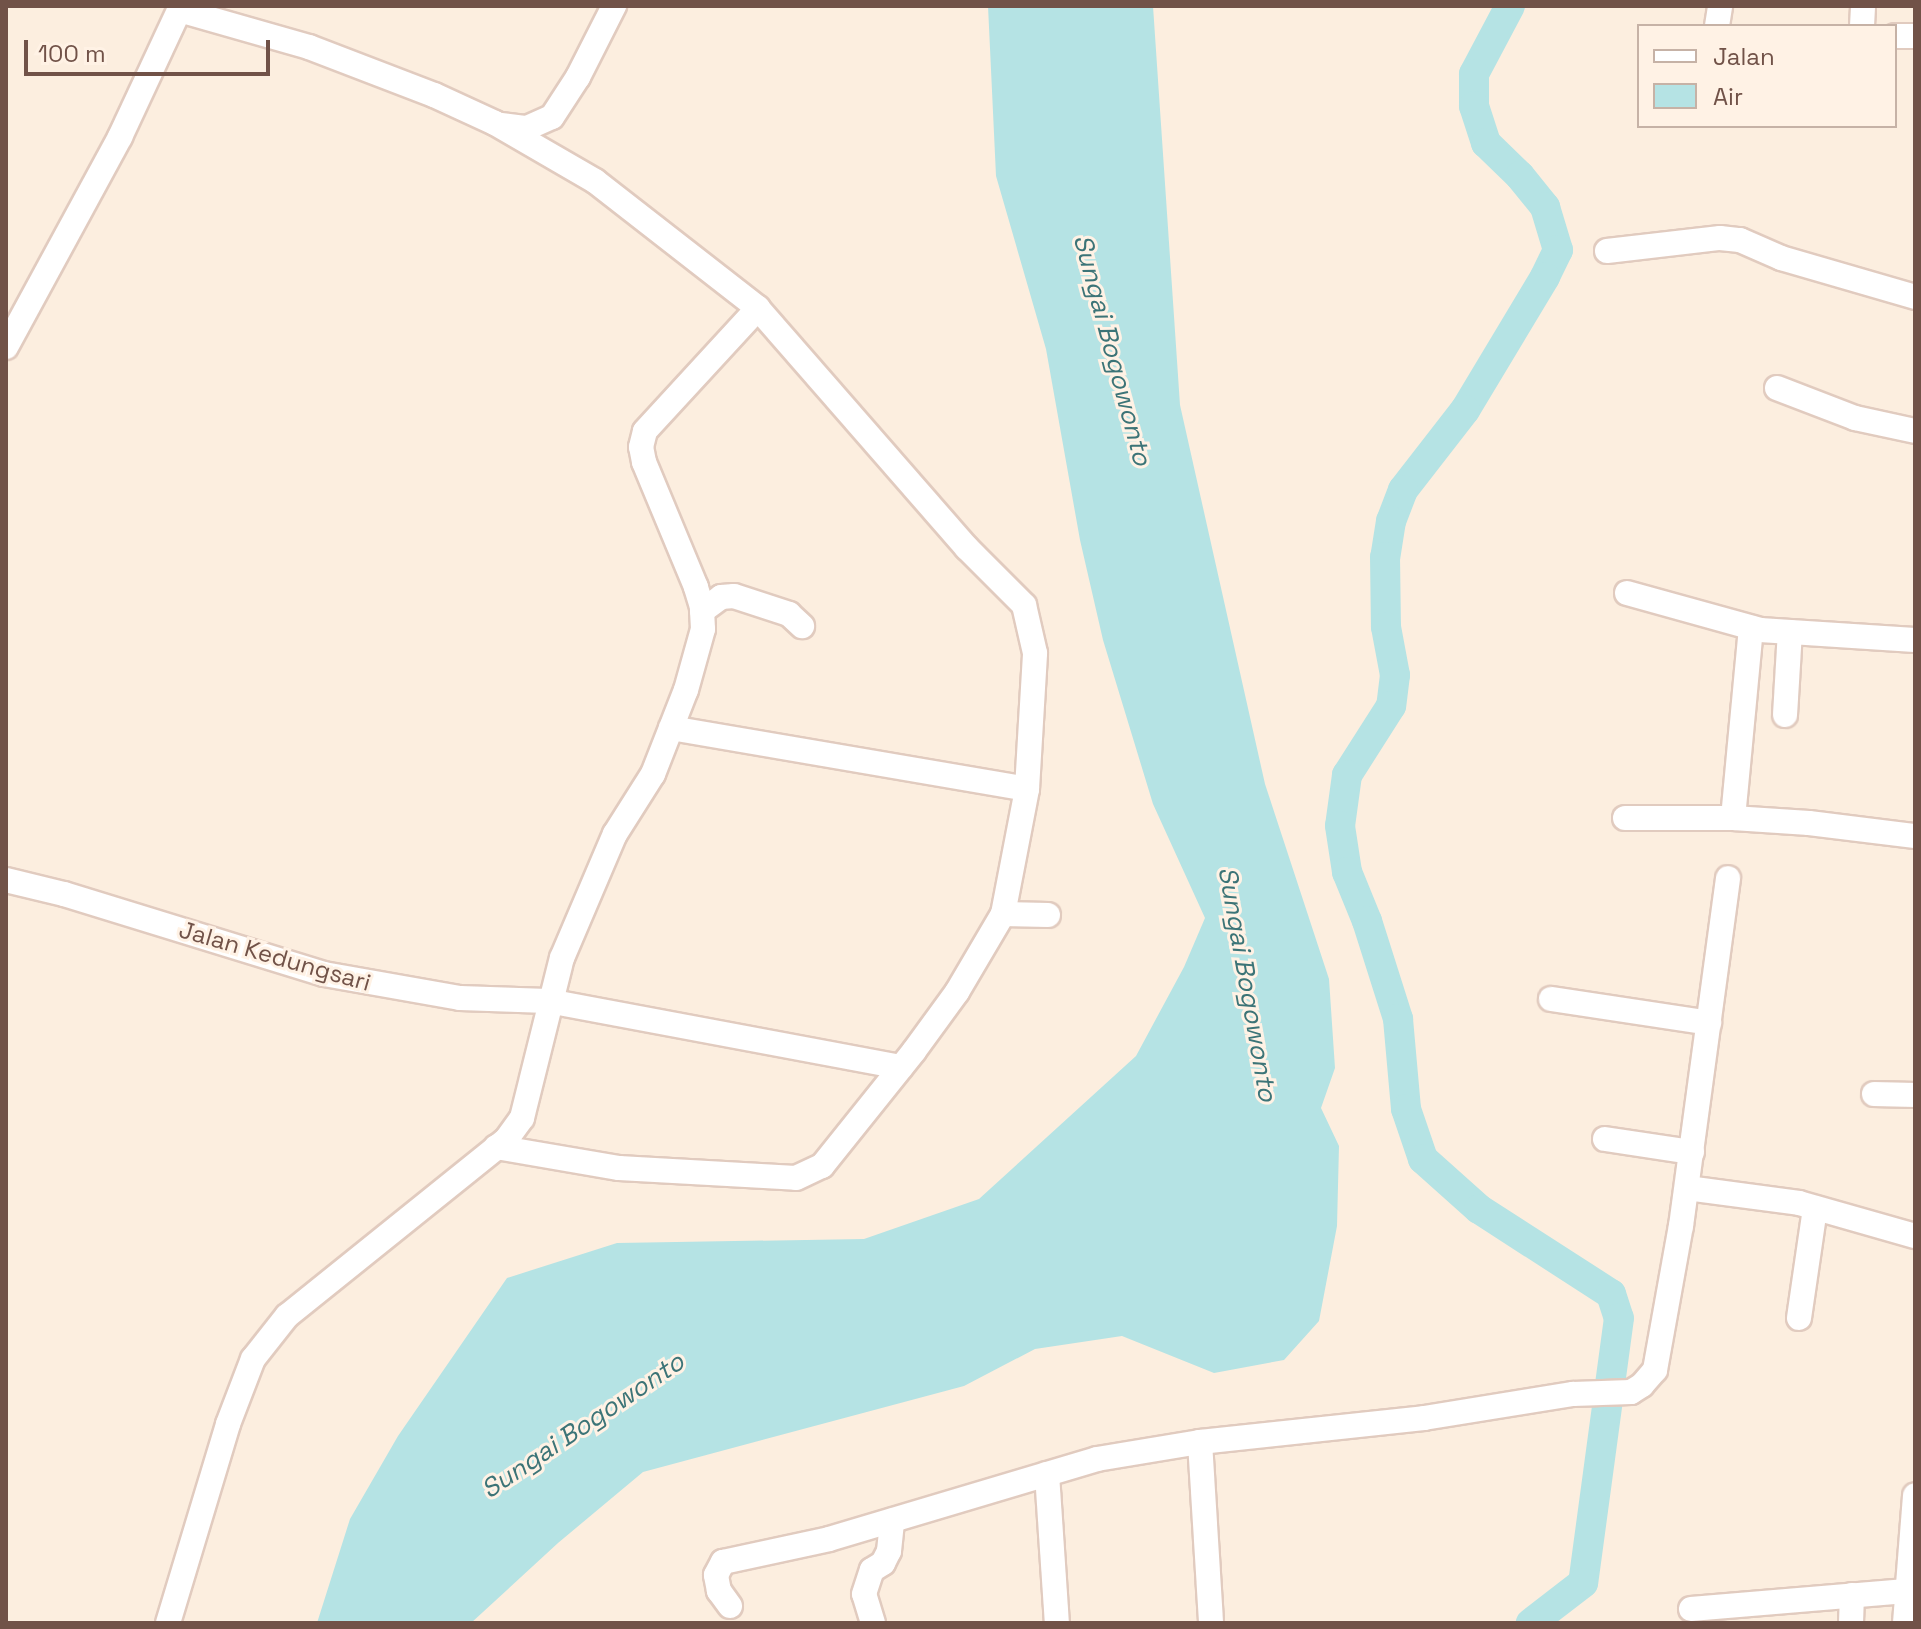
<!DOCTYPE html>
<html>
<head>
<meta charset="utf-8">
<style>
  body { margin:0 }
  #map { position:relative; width:1921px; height:1629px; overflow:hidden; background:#fceedf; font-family:"Space Grotesk",sans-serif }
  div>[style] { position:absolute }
  .water>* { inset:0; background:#b5e3e4 }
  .river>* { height:30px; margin:-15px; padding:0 15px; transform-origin:15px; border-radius:15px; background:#b5e3e4 }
  .roads { filter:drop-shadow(2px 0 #e1cbbf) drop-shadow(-2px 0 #e1cbbf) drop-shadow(0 2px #e1cbbf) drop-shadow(0 -2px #e1cbbf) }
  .minor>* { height:24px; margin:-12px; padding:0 12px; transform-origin:12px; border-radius:12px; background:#fff }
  span { translate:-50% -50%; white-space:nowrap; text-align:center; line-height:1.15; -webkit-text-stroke:6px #fff2e5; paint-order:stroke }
  .street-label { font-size:24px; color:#715248 }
  .water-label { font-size:26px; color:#3c7477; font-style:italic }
  .frame { position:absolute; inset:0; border:8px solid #715248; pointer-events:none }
  .legend { position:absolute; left:1637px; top:24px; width:260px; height:104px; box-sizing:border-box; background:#fff2e5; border:2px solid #c6b2a6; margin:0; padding:10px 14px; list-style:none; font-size:24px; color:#715248 }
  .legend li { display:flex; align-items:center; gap:16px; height:40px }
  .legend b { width:40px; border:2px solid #c6b2a6 }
  .scale { position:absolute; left:24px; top:40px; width:246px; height:36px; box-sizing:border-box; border:4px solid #715248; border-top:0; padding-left:10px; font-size:24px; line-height:28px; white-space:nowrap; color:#715248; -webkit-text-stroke:6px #fff2e5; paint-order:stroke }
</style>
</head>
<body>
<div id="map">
  <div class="water">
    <i style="clip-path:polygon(988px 6px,1153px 6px,1180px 405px,1265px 784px,1329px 979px,1335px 1068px,1321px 1108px,1339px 1146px,1337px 1226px,1319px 1321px,1284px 1360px,1214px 1373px,1122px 1336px,1035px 1349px,964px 1386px,643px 1472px,558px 1543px,471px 1623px,317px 1623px,350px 1519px,398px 1436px,507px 1278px,617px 1243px,864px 1239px,979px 1199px,1136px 1056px,1184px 967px,1205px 918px,1153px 804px,1103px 640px,1080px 540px,1046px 349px,996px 176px)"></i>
  </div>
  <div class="river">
    <i style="left:1510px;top:6px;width:77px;rotate:117.9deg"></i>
    <i style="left:1474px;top:74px;width:32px;rotate:90deg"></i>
    <i style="left:1474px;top:106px;width:39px;rotate:72deg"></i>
    <i style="left:1486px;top:143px;width:47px;rotate:44.1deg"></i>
    <i style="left:1520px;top:176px;width:40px;rotate:51deg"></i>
    <i style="left:1545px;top:207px;width:45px;rotate:73.2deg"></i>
    <i style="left:1558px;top:250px;width:30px;rotate:116deg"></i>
    <i style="left:1545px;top:277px;width:155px;rotate:121deg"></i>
    <i style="left:1465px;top:410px;width:101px;rotate:127.8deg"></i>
    <i style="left:1403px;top:490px;width:33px;rotate:111deg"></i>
    <i style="left:1391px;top:521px;width:36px;rotate:99deg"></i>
    <i style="left:1385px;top:557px;width:70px;rotate:89.2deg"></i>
    <i style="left:1386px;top:627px;width:49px;rotate:79.4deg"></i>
    <i style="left:1395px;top:675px;width:31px;rotate:97deg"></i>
    <i style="left:1391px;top:706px;width:82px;rotate:122.5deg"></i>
    <i style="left:1347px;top:775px;width:51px;rotate:97.8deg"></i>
    <i style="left:1340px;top:826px;width:47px;rotate:81.3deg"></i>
    <i style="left:1347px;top:872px;width:53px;rotate:67.8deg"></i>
    <i style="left:1367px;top:921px;width:103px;rotate:72.4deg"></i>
    <i style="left:1398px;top:1019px;width:90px;rotate:84.9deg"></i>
    <i style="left:1406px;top:1109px;width:53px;rotate:71.2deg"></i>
    <i style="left:1423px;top:1159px;width:75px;rotate:41.8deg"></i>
    <i style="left:1479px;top:1209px;width:157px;rotate:32.8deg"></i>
    <i style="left:1611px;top:1294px;width:25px;rotate:72deg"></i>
    <i style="left:1619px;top:1318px;width:267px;rotate:97.7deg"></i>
    <i style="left:1583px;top:1583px;width:66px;rotate:142.4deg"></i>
  </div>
  <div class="roads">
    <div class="minor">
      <i style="left:1717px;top:26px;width:20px;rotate:-81deg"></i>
      <i style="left:1862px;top:26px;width:20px;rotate:-87deg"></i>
      <i style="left:1895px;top:36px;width:20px"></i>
      <i style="left:501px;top:125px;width:26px;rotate:7deg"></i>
      <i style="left:527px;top:128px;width:27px;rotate:-24deg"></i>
      <i style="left:552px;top:117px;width:48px;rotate:-57deg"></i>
      <i style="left:578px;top:77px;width:80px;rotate:-63.1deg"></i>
      <i style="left:1607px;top:251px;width:114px;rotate:-6.6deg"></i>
      <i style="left:1720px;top:238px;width:20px;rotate:6deg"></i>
      <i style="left:1740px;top:240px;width:45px;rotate:23.7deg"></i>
      <i style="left:1781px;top:258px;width:140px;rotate:16.2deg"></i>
      <i style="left:6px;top:347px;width:239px;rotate:-61.5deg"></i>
      <i style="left:120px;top:137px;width:145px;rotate:-65deg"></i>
      <i style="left:1777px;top:388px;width:84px;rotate:21deg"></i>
      <i style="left:1855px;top:418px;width:61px;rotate:12.2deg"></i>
      <i style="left:1627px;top:593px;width:138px;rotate:15.5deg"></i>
      <i style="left:1760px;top:630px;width:155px;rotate:3.7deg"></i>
      <i style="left:702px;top:611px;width:24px;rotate:-36deg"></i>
      <i style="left:721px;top:597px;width:13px;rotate:-4deg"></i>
      <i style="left:734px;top:596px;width:58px;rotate:18.1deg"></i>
      <i style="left:789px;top:614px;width:18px;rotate:43deg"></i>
      <i style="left:1785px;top:715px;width:83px;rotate:-86.6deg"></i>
      <i style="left:671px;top:728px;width:361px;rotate:9.7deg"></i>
      <i style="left:1625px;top:818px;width:108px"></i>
      <i style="left:1733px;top:818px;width:76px;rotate:3.8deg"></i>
      <i style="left:1809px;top:823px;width:107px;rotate:7deg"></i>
      <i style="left:1733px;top:818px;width:191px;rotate:-84.6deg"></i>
      <i style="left:6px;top:880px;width:60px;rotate:13.6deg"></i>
      <i style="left:64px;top:894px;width:272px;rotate:17.1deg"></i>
      <i style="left:324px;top:974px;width:138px;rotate:10deg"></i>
      <i style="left:460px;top:998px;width:88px;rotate:2deg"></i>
      <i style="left:548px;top:1001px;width:359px;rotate:10.6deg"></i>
      <i style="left:1003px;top:914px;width:45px;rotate:1.3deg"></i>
      <i style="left:1551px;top:999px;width:160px;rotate:8.6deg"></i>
      <i style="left:1874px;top:1094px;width:41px;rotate:1.4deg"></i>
      <i style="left:1605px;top:1139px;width:88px;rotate:8.5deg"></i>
      <i style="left:496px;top:1147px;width:125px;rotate:9.7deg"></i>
      <i style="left:619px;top:1168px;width:177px;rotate:3.2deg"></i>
      <i style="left:796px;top:1178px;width:29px;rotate:-25deg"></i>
      <i style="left:822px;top:1166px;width:147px;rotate:-51.3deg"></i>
      <i style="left:914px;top:1051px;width:73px;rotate:-53.9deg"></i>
      <i style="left:957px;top:992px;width:91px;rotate:-59.5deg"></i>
      <i style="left:1003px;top:914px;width:127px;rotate:-79.1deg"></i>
      <i style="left:1027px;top:789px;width:136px;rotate:-86.6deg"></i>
      <i style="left:1035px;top:653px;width:49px;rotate:-102.9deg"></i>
      <i style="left:1024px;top:605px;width:81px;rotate:-135deg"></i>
      <i style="left:967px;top:548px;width:318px;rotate:-131.1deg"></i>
      <i style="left:1687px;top:1188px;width:113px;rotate:7.6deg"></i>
      <i style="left:1799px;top:1203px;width:121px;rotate:15.9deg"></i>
      <i style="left:1799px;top:1318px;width:111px;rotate:-81.7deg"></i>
      <i style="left:1200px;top:1442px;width:181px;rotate:86.5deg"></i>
      <i style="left:1047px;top:1474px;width:149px;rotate:86.2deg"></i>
      <i style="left:730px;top:1606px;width:19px;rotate:-126deg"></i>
      <i style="left:719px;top:1591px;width:16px;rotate:-101deg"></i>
      <i style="left:716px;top:1575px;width:15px;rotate:-62deg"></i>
      <i style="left:723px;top:1562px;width:108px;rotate:-12.2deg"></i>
      <i style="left:829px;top:1539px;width:280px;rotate:-16.6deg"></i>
      <i style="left:1097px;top:1459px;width:104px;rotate:-9.4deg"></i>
      <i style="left:1200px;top:1442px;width:225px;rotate:-6.1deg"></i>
      <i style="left:1424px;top:1418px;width:151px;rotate:-9.2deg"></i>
      <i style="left:1573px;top:1394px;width:58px;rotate:-2deg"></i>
      <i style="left:1631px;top:1392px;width:13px;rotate:-32deg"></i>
      <i style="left:1642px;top:1385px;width:20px;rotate:-49deg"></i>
      <i style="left:1655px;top:1370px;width:146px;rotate:-79.8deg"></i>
      <i style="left:1681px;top:1226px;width:351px;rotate:-82.3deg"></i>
      <i style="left:1691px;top:1609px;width:225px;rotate:-4.8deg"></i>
      <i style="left:168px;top:1623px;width:208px;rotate:-73.2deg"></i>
      <i style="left:228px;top:1424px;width:70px;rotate:-69deg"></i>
      <i style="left:253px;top:1359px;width:55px;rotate:-51.7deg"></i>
      <i style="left:287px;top:1316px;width:281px;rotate:-38.8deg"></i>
      <i style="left:506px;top:1140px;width:27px;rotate:-54deg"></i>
      <i style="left:522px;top:1118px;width:165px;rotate:-76deg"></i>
      <i style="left:562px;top:958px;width:135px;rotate:-66.9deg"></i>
      <i style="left:615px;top:834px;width:71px;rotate:-57.7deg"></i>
      <i style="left:653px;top:774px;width:90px;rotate:-68.6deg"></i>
      <i style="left:686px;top:690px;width:63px;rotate:-74.4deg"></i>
      <i style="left:703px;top:629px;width:22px;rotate:-93deg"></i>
      <i style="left:702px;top:607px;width:21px;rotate:-107deg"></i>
      <i style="left:696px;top:587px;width:135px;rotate:-112.6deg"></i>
      <i style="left:644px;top:462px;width:15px;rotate:-101deg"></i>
      <i style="left:641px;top:447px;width:16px;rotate:-76deg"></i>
      <i style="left:645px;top:431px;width:167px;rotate:-47.4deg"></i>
      <i style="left:758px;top:308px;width:207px;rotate:-142.1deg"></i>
      <i style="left:595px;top:181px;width:116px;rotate:-149.9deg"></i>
      <i style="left:495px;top:123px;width:67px;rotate:-155.3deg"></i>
      <i style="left:434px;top:95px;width:134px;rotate:-159deg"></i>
      <i style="left:309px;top:47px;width:135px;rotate:-164.1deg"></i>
      <i style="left:873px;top:1623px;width:30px;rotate:-107deg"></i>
      <i style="left:864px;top:1594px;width:25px;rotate:-72deg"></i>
      <i style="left:872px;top:1570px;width:13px;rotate:-32deg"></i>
      <i style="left:883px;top:1563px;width:13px;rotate:-63deg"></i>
      <i style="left:889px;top:1551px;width:31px;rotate:-84deg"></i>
      <i style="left:1851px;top:1623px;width:28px;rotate:-88deg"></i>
      <i style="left:1905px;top:1623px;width:128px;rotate:-85.5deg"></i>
    </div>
  </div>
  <div class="street-label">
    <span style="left:275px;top:956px;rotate:16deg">Jalan Kedungsari</span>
  </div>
  <div class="water-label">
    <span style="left:1112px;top:350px;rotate:75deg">Sungai Bogowonto</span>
    <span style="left:1247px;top:984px;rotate:80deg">Sungai Bogowonto</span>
    <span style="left:583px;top:1426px;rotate:-34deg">Sungai Bogowonto</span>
  </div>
  <div class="frame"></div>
  <ul class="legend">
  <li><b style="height:10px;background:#fff"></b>Jalan</li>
  <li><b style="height:22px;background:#b5e3e4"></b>Air</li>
  </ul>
  <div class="scale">100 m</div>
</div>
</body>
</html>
